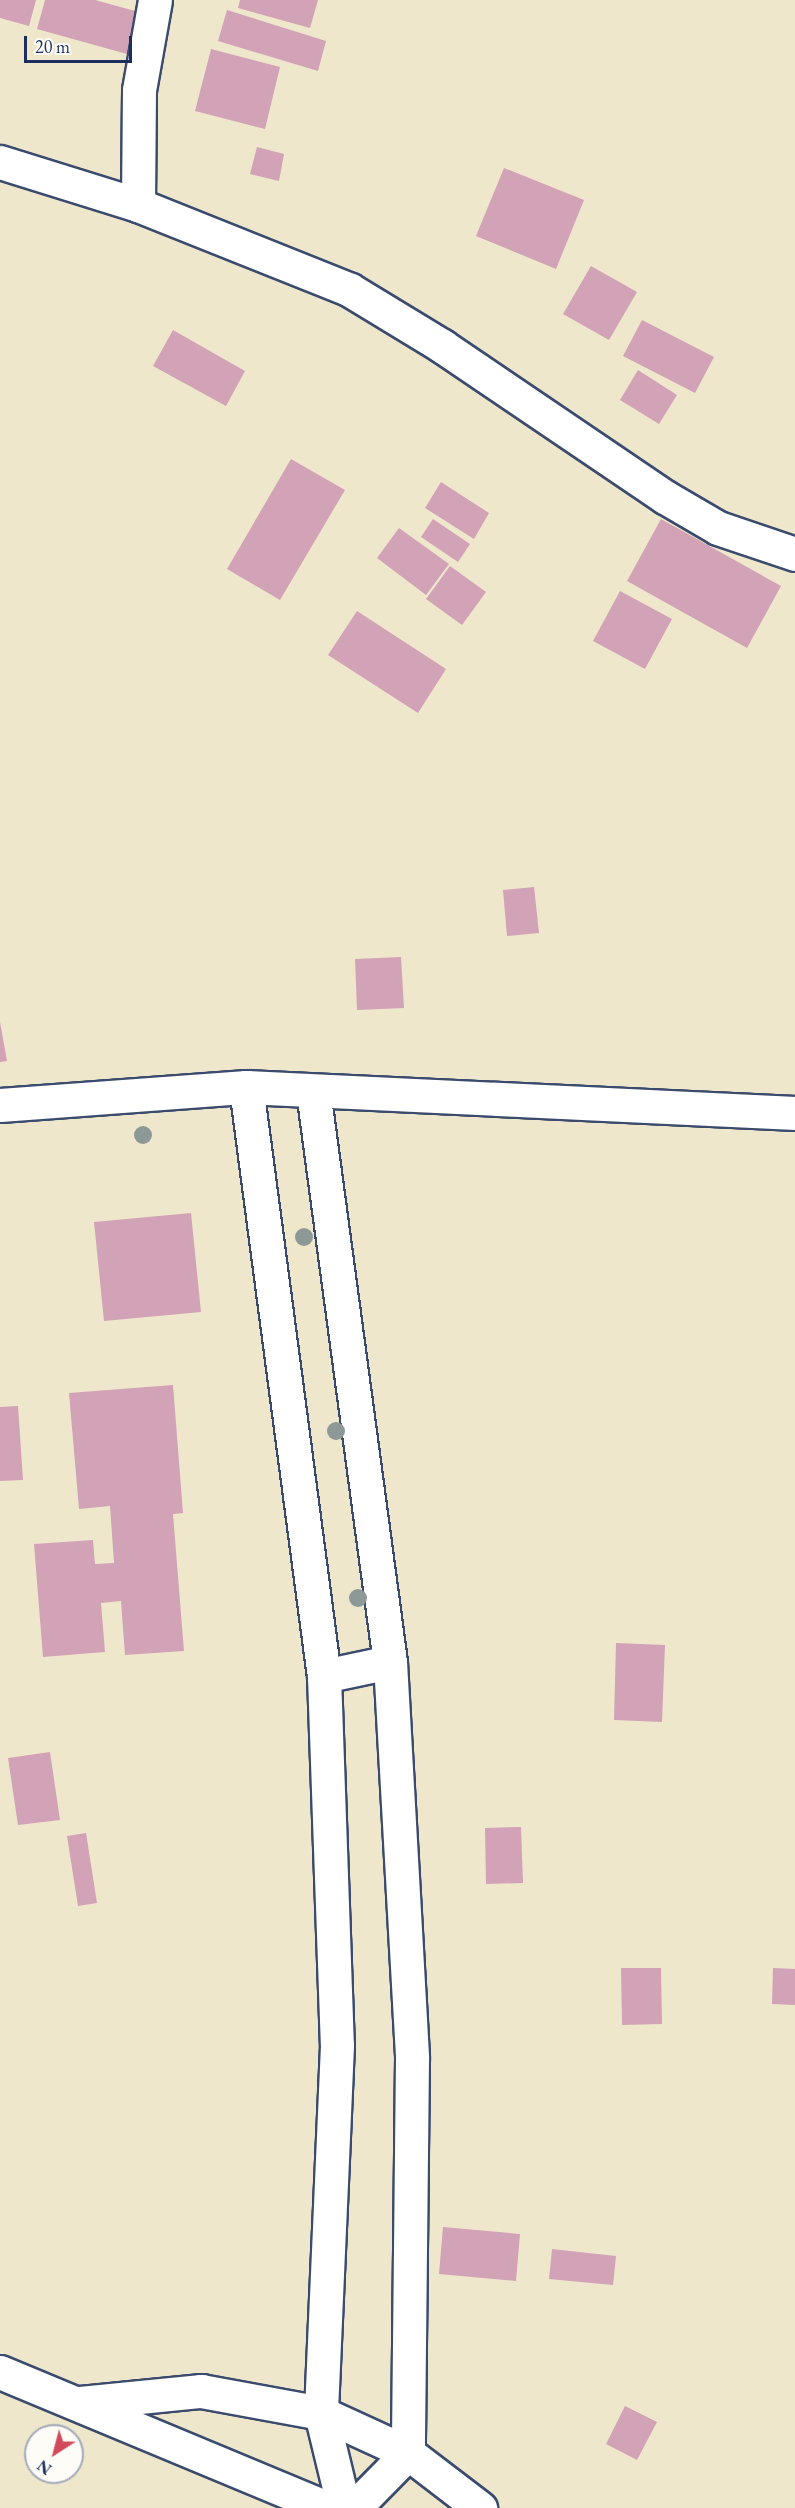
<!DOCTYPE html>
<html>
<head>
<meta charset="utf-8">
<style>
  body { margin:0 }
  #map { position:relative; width:795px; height:2508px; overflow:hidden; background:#efe7cb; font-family:"EB Garamond",serif }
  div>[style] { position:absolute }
  .building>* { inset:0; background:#d2a2b7 }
  .roads { filter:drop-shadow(2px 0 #3b4b6e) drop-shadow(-2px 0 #3b4b6e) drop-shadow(0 2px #3b4b6e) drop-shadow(0 -2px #3b4b6e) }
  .minor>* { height:33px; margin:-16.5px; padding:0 16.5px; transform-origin:16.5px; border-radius:16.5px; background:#fff }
  .trees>* { width:18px; height:18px; margin:-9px; border-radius:50%; background:#8d9996 }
  span { translate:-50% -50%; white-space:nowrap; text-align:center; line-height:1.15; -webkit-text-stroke:6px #fdfcf7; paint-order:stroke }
  .north { position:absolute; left:24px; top:2424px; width:60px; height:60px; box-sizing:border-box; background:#fdfcf7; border:2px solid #a3aaba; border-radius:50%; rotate:216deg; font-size:16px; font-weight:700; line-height:24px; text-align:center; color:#1b2f5e }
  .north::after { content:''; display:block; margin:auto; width:21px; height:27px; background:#d1495b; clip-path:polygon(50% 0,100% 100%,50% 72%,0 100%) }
  .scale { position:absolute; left:24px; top:36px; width:108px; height:27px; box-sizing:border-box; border:3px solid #1b2f5e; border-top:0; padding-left:8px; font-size:18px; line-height:21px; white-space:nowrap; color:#1b2f5e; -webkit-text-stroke:4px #fdfcf7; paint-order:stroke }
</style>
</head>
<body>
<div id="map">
  <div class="building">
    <i style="clip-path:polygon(0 0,36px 0,29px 26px,0 18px)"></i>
    <i style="clip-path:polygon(45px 0,95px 0,146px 14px,134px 56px,37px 29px)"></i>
    <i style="clip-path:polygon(240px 0,318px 0,310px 28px,238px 8px)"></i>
    <i style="clip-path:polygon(227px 10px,326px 41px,318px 71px,218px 41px)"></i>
    <i style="clip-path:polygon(211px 49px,280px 67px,265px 129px,195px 111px)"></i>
    <i style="clip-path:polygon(257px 147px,284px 154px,279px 181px,250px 174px)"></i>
    <i style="clip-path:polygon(504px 168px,584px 200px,556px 269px,476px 236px)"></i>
    <i style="clip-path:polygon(591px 266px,637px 292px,609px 340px,563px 314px)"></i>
    <i style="clip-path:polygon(642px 320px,714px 357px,695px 393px,623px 356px)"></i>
    <i style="clip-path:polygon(173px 330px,245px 371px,226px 406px,153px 366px)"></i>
    <i style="clip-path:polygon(638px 370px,677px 395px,659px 424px,620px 400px)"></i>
    <i style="clip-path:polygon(291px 459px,345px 490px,280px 600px,227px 569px)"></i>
    <i style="clip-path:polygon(441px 482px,489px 513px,474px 539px,425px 508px)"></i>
    <i style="clip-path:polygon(433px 519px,470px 544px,458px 562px,421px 537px)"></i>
    <i style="clip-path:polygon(661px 519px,781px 586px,747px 648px,627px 581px)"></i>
    <i style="clip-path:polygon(399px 528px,449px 564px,426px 595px,377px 558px)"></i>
    <i style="clip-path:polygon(450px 566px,486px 592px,462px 625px,426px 599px)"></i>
    <i style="clip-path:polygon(620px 591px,672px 619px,645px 669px,593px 641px)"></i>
    <i style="clip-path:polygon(357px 611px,446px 669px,418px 713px,328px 655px)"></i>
    <i style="clip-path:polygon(534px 887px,539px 933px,507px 936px,503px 890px)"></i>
    <i style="clip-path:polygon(401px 957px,404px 1008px,357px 1010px,355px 959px)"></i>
    <i style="clip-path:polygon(0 1022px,7px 1061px,0 1062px)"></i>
    <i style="clip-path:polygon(191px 1213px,201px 1312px,104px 1321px,94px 1222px)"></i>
    <i style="clip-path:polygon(173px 1385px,183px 1513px,173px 1514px,184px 1651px,125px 1655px,121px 1601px,101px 1603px,105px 1652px,43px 1657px,34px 1544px,93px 1540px,95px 1564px,114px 1563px,110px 1506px,79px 1509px,69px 1393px)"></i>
    <i style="clip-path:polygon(18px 1406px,23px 1480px,0 1481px,0 1407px)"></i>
    <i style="clip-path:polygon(616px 1643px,665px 1645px,662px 1722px,614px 1720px)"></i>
    <i style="clip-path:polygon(50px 1752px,60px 1820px,18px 1825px,8px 1758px)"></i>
    <i style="clip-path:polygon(521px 1827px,523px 1883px,486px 1884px,485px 1828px)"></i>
    <i style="clip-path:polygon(86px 1833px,97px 1903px,78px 1906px,67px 1836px)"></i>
    <i style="clip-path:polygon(621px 1968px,661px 1968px,662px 2024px,622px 2025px)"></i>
    <i style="clip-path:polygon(773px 1968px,795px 1969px,795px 2005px,772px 2004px)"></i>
    <i style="clip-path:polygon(443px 2227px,520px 2234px,516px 2281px,439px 2274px)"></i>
    <i style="clip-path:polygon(552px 2249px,616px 2256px,613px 2285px,549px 2279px)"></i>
    <i style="clip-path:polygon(625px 2406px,657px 2422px,637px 2460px,606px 2444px)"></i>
  </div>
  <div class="roads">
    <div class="minor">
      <i style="left:0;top:162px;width:145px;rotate:17.3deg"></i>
      <i style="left:138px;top:205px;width:228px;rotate:21.8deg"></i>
      <i style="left:350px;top:290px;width:108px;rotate:31.3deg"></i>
      <i style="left:442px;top:346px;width:269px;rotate:34.1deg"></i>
      <i style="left:665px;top:497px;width:61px;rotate:30.3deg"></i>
      <i style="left:718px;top:528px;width:81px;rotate:18.7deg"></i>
      <i style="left:138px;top:205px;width:115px;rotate:-89.5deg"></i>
      <i style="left:139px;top:90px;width:91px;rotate:-79.9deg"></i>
      <i style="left:246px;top:1087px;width:594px;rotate:82.46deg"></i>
      <i style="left:324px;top:1676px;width:369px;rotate:88deg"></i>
      <i style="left:337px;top:2045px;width:368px;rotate:92.5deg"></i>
      <i style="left:321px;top:2413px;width:98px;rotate:76.4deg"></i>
      <i style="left:313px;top:1091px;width:576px;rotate:82.32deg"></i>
      <i style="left:390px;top:1662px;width:397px;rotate:86.8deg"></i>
      <i style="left:412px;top:2058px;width:395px;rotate:90.6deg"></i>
      <i style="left:408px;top:2453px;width:77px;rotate:134.5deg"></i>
      <i style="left:0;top:1105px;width:247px;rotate:-4.2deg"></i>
      <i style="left:246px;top:1087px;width:550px;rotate:2.71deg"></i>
      <i style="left:324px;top:1676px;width:67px;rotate:-12deg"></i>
      <i style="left:0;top:2372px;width:354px;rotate:22.6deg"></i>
      <i style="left:80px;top:2403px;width:122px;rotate:-5.7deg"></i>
      <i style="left:201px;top:2391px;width:122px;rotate:10.4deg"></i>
      <i style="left:321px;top:2413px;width:96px;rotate:24.7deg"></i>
      <i style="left:408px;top:2453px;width:91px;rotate:37.4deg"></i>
    </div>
  </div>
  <div class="trees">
    <i style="left:143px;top:1135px"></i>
    <i style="left:304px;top:1237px"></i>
    <i style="left:336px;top:1431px"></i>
    <i style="left:358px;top:1598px"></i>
  </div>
  <div class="north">N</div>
  <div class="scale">20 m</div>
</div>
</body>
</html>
